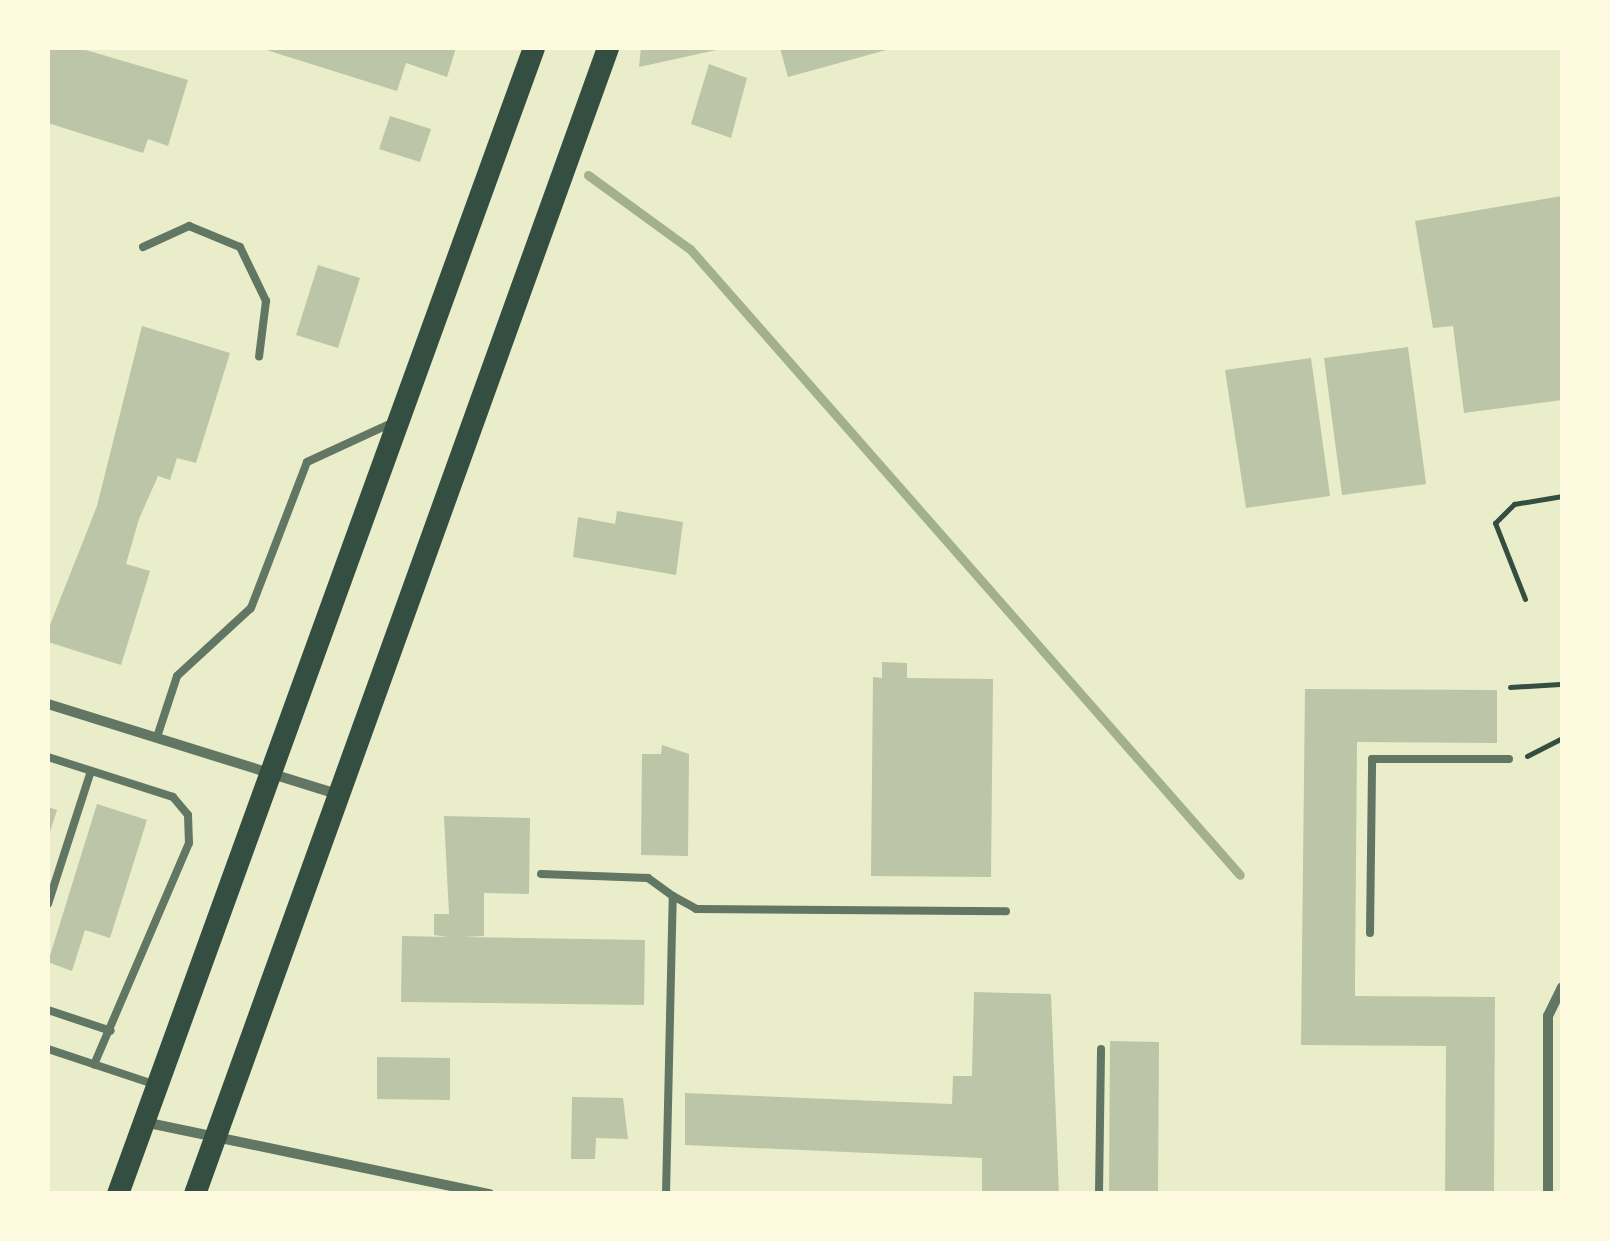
<!DOCTYPE html>
<html>
<head>
<meta charset="utf-8">
<style>
  body { margin:0 }
  #map { position:relative; width:1610px; height:1241px; overflow:hidden; background:#e9edc9; font-family:"PT Sans Narrow",sans-serif }
  div>[style] { position:absolute }
  .stream>* { height:9px; margin:-4.5px; padding:0 4.5px; transform-origin:4.5px; border-radius:4.5px; background:#a3b18a }
  .building>* { inset:0; background:#bcc5a7 }
  .path>* { height:5px; margin:-2.5px; padding:0 2.5px; transform-origin:2.5px; border-radius:2.5px; background:#344e41 }
  .service>* { height:8px; margin:-4px; padding:0 4px; transform-origin:4px; border-radius:4px; background:#617663 }
  .minor>* { height:10px; margin:-5px; padding:0 5px; transform-origin:5px; border-radius:5px; background:#617663 }
  .primary>* { height:22px; margin:-11px; padding:0 11px; transform-origin:11px; border-radius:11px; background:#344e41 }
  span { translate:-50% -50%; white-space:nowrap; text-align:center; line-height:1.15; -webkit-text-stroke:10px #fefae0; paint-order:stroke }
  .frame { position:absolute; inset:0; border:50px solid #fefae0; pointer-events:none }
</style>
</head>
<body>
<div id="map">
  <div class="stream">
    <i style="left:588px;top:175px;width:126px;rotate:36deg"></i>
    <i style="left:690px;top:249px;width:833px;rotate:48.7deg"></i>
  </div>
  <div class="building">
    <i style="clip-path:polygon(48px 48px,79px 48px,188px 80px,168px 146px,148px 139px,143px 153px,48px 123px)"></i>
    <i style="clip-path:polygon(260px 48px,456px 48px,447px 77px,406px 63px,397px 91px)"></i>
    <i style="clip-path:polygon(641px 48px,720px 48px,721px 49px,639px 67px)"></i>
    <i style="clip-path:polygon(780px 48px,890px 48px,890px 49px,788px 77px)"></i>
    <i style="clip-path:polygon(709px 64px,747px 78px,731px 138px,691px 124px)"></i>
    <i style="clip-path:polygon(390px 116px,431px 129px,420px 162px,379px 149px)"></i>
    <i style="clip-path:polygon(1562px 196px,1562px 400px,1464px 413px,1453px 326px,1433px 328px,1415px 221px)"></i>
    <i style="clip-path:polygon(318px 265px,360px 278px,338px 348px,296px 335px)"></i>
    <i style="clip-path:polygon(142px 326px,230px 353px,196px 463px,177px 458px,170px 480px,158px 476px,139px 519px,126px 564px,150px 571px,121px 665px,48px 642px,48px 630px,97px 506px)"></i>
    <i style="clip-path:polygon(1408px 347px,1426px 484px,1342px 495px,1324px 358px)"></i>
    <i style="clip-path:polygon(1311px 358px,1330px 496px,1246px 508px,1225px 370px)"></i>
    <i style="clip-path:polygon(617px 511px,683px 522px,676px 575px,573px 557px,578px 517px,615px 524px)"></i>
    <i style="clip-path:polygon(882px 662px,907px 663px,907px 678px,993px 679px,991px 877px,871px 876px,873px 677px,882px 678px)"></i>
    <i style="clip-path:polygon(1305px 689px,1497px 690px,1497px 743px,1357px 742px,1355px 984px,1355px 996px,1495px 997px,1494px 1194px,1445px 1194px,1446px 1046px,1301px 1045px)"></i>
    <i style="clip-path:polygon(662px 745px,689px 754px,688px 856px,641px 855px,642px 754px,661px 754px)"></i>
    <i style="clip-path:polygon(97px 804px,147px 820px,110px 938px,85px 930px,72px 971px,48px 962px)"></i>
    <i style="clip-path:polygon(48px 807px,57px 810px,48px 838px)"></i>
    <i style="clip-path:polygon(444px 816px,530px 818px,529px 894px,484px 893px,484px 936px,462px 937px,645px 940px,644px 1005px,401px 1002px,402px 936px,448px 937px,434px 935px,434px 914px,449px 914px)"></i>
    <i style="clip-path:polygon(974px 992px,1051px 994px,1059px 1194px,982px 1194px,982px 1158px,685px 1145px,685px 1093px,952px 1104px,953px 1076px,972px 1076px)"></i>
    <i style="clip-path:polygon(1110px 1041px,1159px 1042px,1158px 1194px,1109px 1194px)"></i>
    <i style="clip-path:polygon(377px 1057px,450px 1058px,450px 1100px,377px 1099px)"></i>
    <i style="clip-path:polygon(572px 1097px,623px 1098px,628px 1139px,596px 1138px,595px 1159px,571px 1159px)"></i>
  </div>
  <div class="path">
    <i style="left:1525px;top:599px;width:82px;rotate:-111.5deg"></i>
    <i style="left:1495px;top:523px;width:27px;rotate:-45deg"></i>
    <i style="left:1514px;top:504px;width:49px;rotate:-9.5deg"></i>
    <i style="left:1510px;top:687px;width:50px;rotate:-3.4deg"></i>
    <i style="left:1527px;top:756px;width:39px;rotate:-27deg"></i>
  </div>
  <div class="service">
    <i style="left:143px;top:247px;width:51px;rotate:-24.5deg"></i>
    <i style="left:189px;top:226px;width:55px;rotate:22.4deg"></i>
    <i style="left:240px;top:247px;width:60px;rotate:64.3deg"></i>
    <i style="left:266px;top:301px;width:56px;rotate:97.1deg"></i>
    <i style="left:157px;top:737px;width:64px;rotate:-71.8deg"></i>
    <i style="left:177px;top:676px;width:100px;rotate:-42.6deg"></i>
    <i style="left:251px;top:608px;width:156px;rotate:-69deg"></i>
    <i style="left:307px;top:462px;width:96px;rotate:-24.7deg"></i>
    <i style="left:48px;top:757px;width:131px;rotate:17.7deg"></i>
    <i style="left:173px;top:797px;width:23px;rotate:50deg"></i>
    <i style="left:188px;top:815px;width:28px;rotate:88deg"></i>
    <i style="left:189px;top:843px;width:241px;rotate:113.2deg"></i>
    <i style="left:541px;top:874px;width:107px;rotate:2.1deg"></i>
    <i style="left:648px;top:878px;width:31px;rotate:36deg"></i>
    <i style="left:48px;top:904px;width:140px;rotate:-72.1deg"></i>
    <i style="left:1370px;top:933px;width:174px;rotate:-89.3deg"></i>
    <i style="left:1372px;top:759px;width:137px"></i>
    <i style="left:48px;top:1010px;width:66px;rotate:18.4deg"></i>
    <i style="left:48px;top:1049px;width:111px;rotate:18.4deg"></i>
    <i style="left:666px;top:1194px;width:298px;rotate:-88.7deg"></i>
    <i style="left:673px;top:896px;width:26px;rotate:29deg"></i>
    <i style="left:696px;top:909px;width:310px;rotate:0.4deg"></i>
    <i style="left:1099px;top:1194px;width:145px;rotate:-89.2deg"></i>
  </div>
  <div class="minor">
    <i style="left:48px;top:704px;width:303px;rotate:17.3deg"></i>
    <i style="left:144px;top:1122px;width:353px;rotate:11.8deg"></i>
    <i style="left:1548px;top:1194px;width:178px;rotate:-90deg"></i>
    <i style="left:1548px;top:1016px;width:32px;rotate:-64deg"></i>
  </div>
  <div class="primary">
    <i style="left:118px;top:1194px;width:1219px;rotate:-70.05deg"></i>
    <i style="left:195px;top:1194px;width:1218px;rotate:-70.18deg"></i>
  </div>
  <div class="frame"></div>
</div>
</body>
</html>
